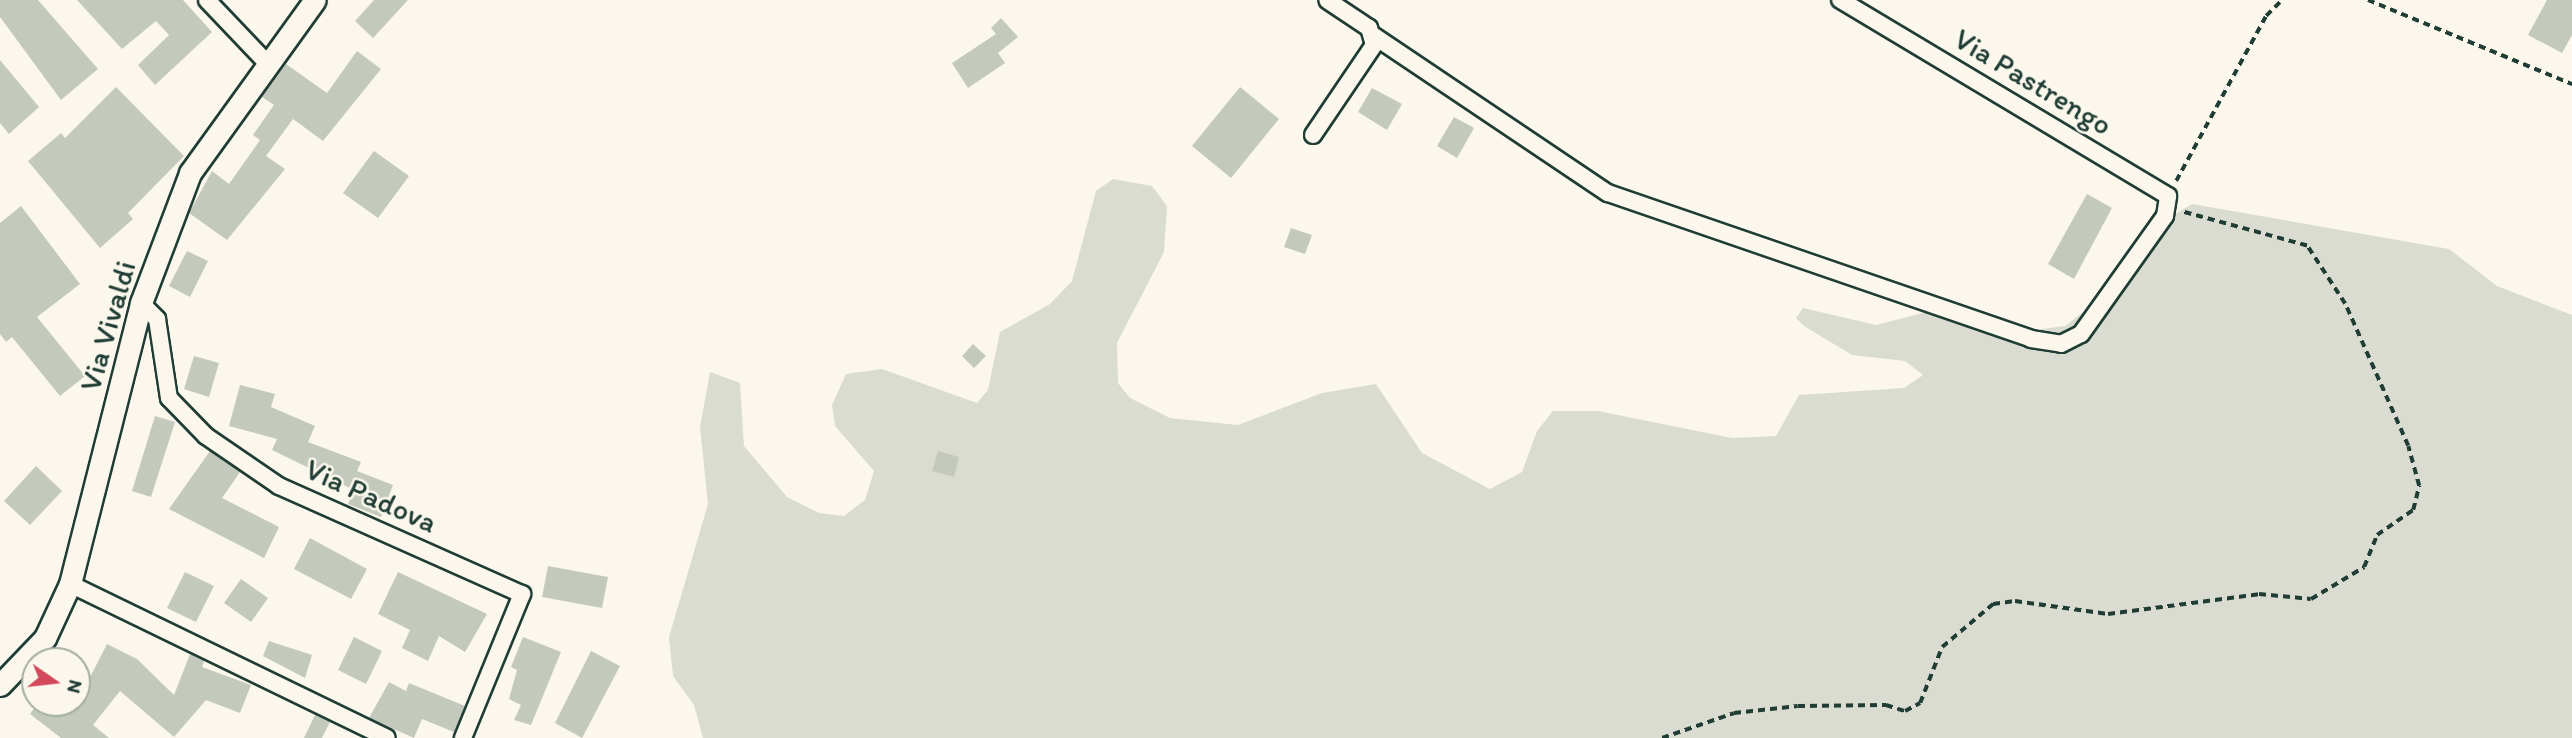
<!DOCTYPE html>
<html>
<head>
<meta charset="utf-8">
<style>
  body { margin:0 }
  #map { position:relative; width:2572px; height:738px; overflow:hidden; background:#fbf7ec; font-family:Itim,sans-serif }
  div>[style] { position:absolute }
  .green>* { inset:0; background:#dbdcd1 }
  .building>* { inset:0; background:#c4c9be }
  .path>* { height:3.5px; margin-top:-1.75px; transform-origin:0; background:repeating-linear-gradient(90deg,#1f3d34 0 7px,transparent 0 12px) }
  .roads { filter:drop-shadow(2px 0 #1f3d34) drop-shadow(-2px 0 #1f3d34) drop-shadow(0 2px #1f3d34) drop-shadow(0 -2px #1f3d34) }
  .minor>* { height:16px; margin:-8px; padding:0 8px; transform-origin:8px; border-radius:8px; background:#fbf7ec }
  .tertiary>* { height:21px; margin:-10.5px; padding:0 10.5px; transform-origin:10.5px; border-radius:10.5px; background:#fbf7ec }
  span { translate:-50% -50%; white-space:nowrap; text-align:center; line-height:1.15; -webkit-text-stroke:5px #fbf7ec; paint-order:stroke }
  .street-label { font-size:30px; color:#1f3d34 }
  .north { position:absolute; left:21px; top:647px; width:70px; height:70px; box-sizing:border-box; background:#fbf7ec; border:2px solid #a3ada2; border-radius:50%; rotate:104deg; font-size:19px; font-weight:700; line-height:28px; text-align:center; color:#1f3d34 }
  .north::after { content:''; display:block; margin:auto; width:24px; height:32px; background:#d1495b; clip-path:polygon(50% 0,100% 100%,50% 72%,0 100%) }
</style>
</head>
<body>
<div id="map">
  <div class="green">
    <i style="clip-path:polygon(1113px 179px,1152px 186px,1167px 206px,1164px 252px,1117px 343px,1118px 383px,1130px 398px,1170px 418px,1238px 425px,1322px 393px,1376px 384px,1422px 453px,1490px 489px,1522px 472px,1537px 431px,1553px 411px,1598px 411px,1732px 438px,1776px 436px,1799px 395px,1904px 388px,1923px 375px,1905px 361px,1852px 355px,1804px 326px,1796px 318px,1803px 308px,1876px 325px,1927px 312px,2002px 334px,2065px 326px,2092px 305px,2168px 218px,2192px 204px,2449px 249px,2497px 286px,2572px 315px,2572px 738px,703px 738px,694px 705px,673px 676px,669px 637px,708px 504px,700px 427px,710px 372px,740px 383px,744px 446px,787px 497px,819px 513px,844px 516px,865px 500px,874px 471px,835px 426px,832px 405px,846px 374px,882px 369px,977px 403px,988px 390px,1000px 332px,1050px 304px,1072px 281px,1096px 191px)"></i>
  </div>
  <div class="building">
    <i style="clip-path:polygon(0 0,38px 0,98px 69px,61px 100px,0 17px)"></i>
    <i style="clip-path:polygon(77px 0,183px 0,212px 32px,155px 85px,138px 65px,169px 35px,156px 21px,122px 49px)"></i>
    <i style="clip-path:polygon(374px 0,408px 0,373px 38px,355px 21px)"></i>
    <i style="clip-path:polygon(2547px 0,2572px 0,2572px 35px,2562px 53px,2528px 35px)"></i>
    <i style="clip-path:polygon(1001px 18px,1018px 37px,998px 53px,1005px 63px,968px 88px,952px 63px,996px 34px,991px 28px)"></i>
    <i style="clip-path:polygon(357px 51px,381px 69px,323px 141px,293px 119px,266px 156px,285px 169px,227px 240px,189px 213px,212px 171px,229px 184px,260px 140px,253px 135px,274px 105px,262px 97px,286px 64px,327px 93px)"></i>
    <i style="clip-path:polygon(0 60px,39px 107px,9px 134px,0 123px)"></i>
    <i style="clip-path:polygon(116px 87px,184px 156px,128px 213px,133px 219px,100px 248px,28px 161px,61px 133px,65px 138px)"></i>
    <i style="clip-path:polygon(1240px 87px,1279px 119px,1231px 178px,1192px 146px)"></i>
    <i style="clip-path:polygon(1372px 88px,1402px 104px,1387px 130px,1358px 112px)"></i>
    <i style="clip-path:polygon(1454px 117px,1474px 128px,1457px 158px,1437px 146px)"></i>
    <i style="clip-path:polygon(374px 151px,409px 176px,378px 218px,343px 193px)"></i>
    <i style="clip-path:polygon(2087px 194px,2112px 208px,2074px 279px,2048px 264px)"></i>
    <i style="clip-path:polygon(21px 206px,80px 284px,37px 317px,85px 376px,60px 396px,12px 337px,6px 342px,0 334px,0 223px)"></i>
    <i style="clip-path:polygon(1291px 228px,1312px 235px,1305px 254px,1284px 247px)"></i>
    <i style="clip-path:polygon(187px 251px,208px 261px,190px 297px,169px 286px)"></i>
    <i style="clip-path:polygon(973px 344px,986px 356px,974px 368px,962px 356px)"></i>
    <i style="clip-path:polygon(194px 356px,219px 363px,209px 397px,184px 389px)"></i>
    <i style="clip-path:polygon(240px 385px,275px 394px,271px 407px,315px 426px,308px 442px,361px 462px,357px 471px,393px 485px,381px 517px,348px 504px,354px 490px,272px 450px,277px 439px,229px 426px)"></i>
    <i style="clip-path:polygon(155px 416px,175px 422px,151px 497px,132px 491px)"></i>
    <i style="clip-path:polygon(210px 451px,240px 472px,222px 498px,279px 527px,264px 558px,169px 509px)"></i>
    <i style="clip-path:polygon(938px 451px,959px 457px,954px 477px,932px 471px)"></i>
    <i style="clip-path:polygon(36px 466px,62px 491px,30px 525px,4px 501px)"></i>
    <i style="clip-path:polygon(310px 538px,367px 569px,351px 599px,294px 569px)"></i>
    <i style="clip-path:polygon(548px 566px,608px 577px,602px 608px,542px 597px)"></i>
    <i style="clip-path:polygon(185px 572px,214px 586px,196px 622px,167px 608px)"></i>
    <i style="clip-path:polygon(398px 572px,487px 614px,465px 652px,439px 636px,428px 661px,402px 648px,410px 630px,378px 614px)"></i>
    <i style="clip-path:polygon(241px 579px,268px 598px,251px 622px,224px 603px)"></i>
    <i style="clip-path:polygon(354px 637px,382px 651px,366px 684px,338px 670px)"></i>
    <i style="clip-path:polygon(523px 637px,561px 652px,531px 725px,514px 720px,521px 705px,509px 699px,517px 670px,511px 667px)"></i>
    <i style="clip-path:polygon(269px 641px,312px 655px,305px 678px,263px 656px)"></i>
    <i style="clip-path:polygon(107px 644px,137px 659px,174px 695px,190px 654px,204px 661px,202px 667px,251px 685px,240px 713px,206px 700px,174px 737px,120px 691px,93px 725px,109px 738px,61px 738px,30px 714px,38px 703px,77px 703px,77px 678px,86px 685px)"></i>
    <i style="clip-path:polygon(591px 651px,620px 666px,582px 738px,555px 723px)"></i>
    <i style="clip-path:polygon(389px 682px,406px 691px,409px 683px,465px 706px,454px 732px,422px 719px,414px 738px,369px 718px)"></i>
    <i style="clip-path:polygon(315px 715px,330px 722px,322px 738px,304px 738px)"></i>
  </div>
  <div class="path">
    <i style="left:2368px;top:0;width:221px;rotate:22.4deg"></i>
    <i style="left:2176px;top:181px;width:188px;rotate:-61.4deg"></i>
    <i style="left:2266px;top:16px;width:23px;rotate:-45deg"></i>
    <i style="left:1662px;top:738px;width:76px;rotate:-19.1deg"></i>
    <i style="left:1734px;top:713px;width:64px;rotate:-6.2deg"></i>
    <i style="left:1798px;top:706px;width:88px;rotate:-0.7deg"></i>
    <i style="left:1886px;top:705px;width:20px;rotate:18deg"></i>
    <i style="left:1905px;top:711px;width:17px;rotate:-28deg"></i>
    <i style="left:1920px;top:703px;width:60px;rotate:-68.6deg"></i>
    <i style="left:1942px;top:647px;width:67px;rotate:-40.1deg"></i>
    <i style="left:1993px;top:604px;width:22px;rotate:-8deg"></i>
    <i style="left:2015px;top:601px;width:94px;rotate:8deg"></i>
    <i style="left:2108px;top:614px;width:152px;rotate:-7.5deg"></i>
    <i style="left:2259px;top:594px;width:52px;rotate:5.5deg"></i>
    <i style="left:2311px;top:599px;width:62px;rotate:-31.1deg"></i>
    <i style="left:2364px;top:567px;width:35px;rotate:-68deg"></i>
    <i style="left:2377px;top:535px;width:44px;rotate:-34.8deg"></i>
    <i style="left:2413px;top:510px;width:25px;rotate:-76deg"></i>
    <i style="left:2419px;top:486px;width:41px;rotate:-105.4deg"></i>
    <i style="left:2408px;top:446px;width:155px;rotate:-113.9deg"></i>
    <i style="left:2345px;top:304px;width:69px;rotate:-123.2deg"></i>
    <i style="left:2307px;top:246px;width:129px;rotate:-164.7deg"></i>
  </div>
  <div class="roads">
    <div class="minor">
      <i style="left:207px;top:0;width:90px;rotate:46.4deg"></i>
      <i style="left:1374px;top:36px;width:282px;rotate:33.9deg"></i>
      <i style="left:1608px;top:193px;width:447px;rotate:19deg"></i>
      <i style="left:2031px;top:339px;width:30px;rotate:9deg"></i>
      <i style="left:2061px;top:344px;width:22px;rotate:-27deg"></i>
      <i style="left:2081px;top:334px;width:145px;rotate:-54.6deg"></i>
      <i style="left:2165px;top:216px;width:20px;rotate:-81deg"></i>
      <i style="left:2168px;top:196px;width:382px;rotate:-149.1deg"></i>
      <i style="left:1313px;top:135px;width:109px;rotate:-55.9deg"></i>
      <i style="left:1374px;top:45px;width:18px;rotate:-106deg"></i>
      <i style="left:1369px;top:28px;width:50px;rotate:-146.3deg"></i>
      <i style="left:141px;top:303px;width:23px;rotate:45deg"></i>
      <i style="left:157px;top:319px;width:80px;rotate:81.4deg"></i>
      <i style="left:169px;top:398px;width:53px;rotate:45.8deg"></i>
      <i style="left:206px;top:436px;width:88px;rotate:34.4deg"></i>
      <i style="left:279px;top:486px;width:266px;rotate:24deg"></i>
      <i style="left:522px;top:594px;width:156px;rotate:112.3deg"></i>
      <i style="left:70px;top:584px;width:352px;rotate:25.9deg"></i>
    </div>
    <div class="tertiary">
      <i style="left:0;top:685px;width:65px;rotate:-46.2deg"></i>
      <i style="left:45px;top:638px;width:60px;rotate:-65.2deg"></i>
      <i style="left:70px;top:584px;width:290px;rotate:-75.8deg"></i>
      <i style="left:141px;top:303px;width:139px;rotate:-69.3deg"></i>
      <i style="left:190px;top:173px;width:213px;rotate:-54.2deg"></i>
    </div>
  </div>
  <div class="street-label">
    <span style="left:2033px;top:82px;rotate:31deg">Via Pastrengo</span>
    <span style="left:108px;top:326px;rotate:-74deg">Via Vivaldi</span>
    <span style="left:371px;top:496px;rotate:24deg">Via Padova</span>
  </div>
  <div class="north">N</div>
</div>
</body>
</html>
